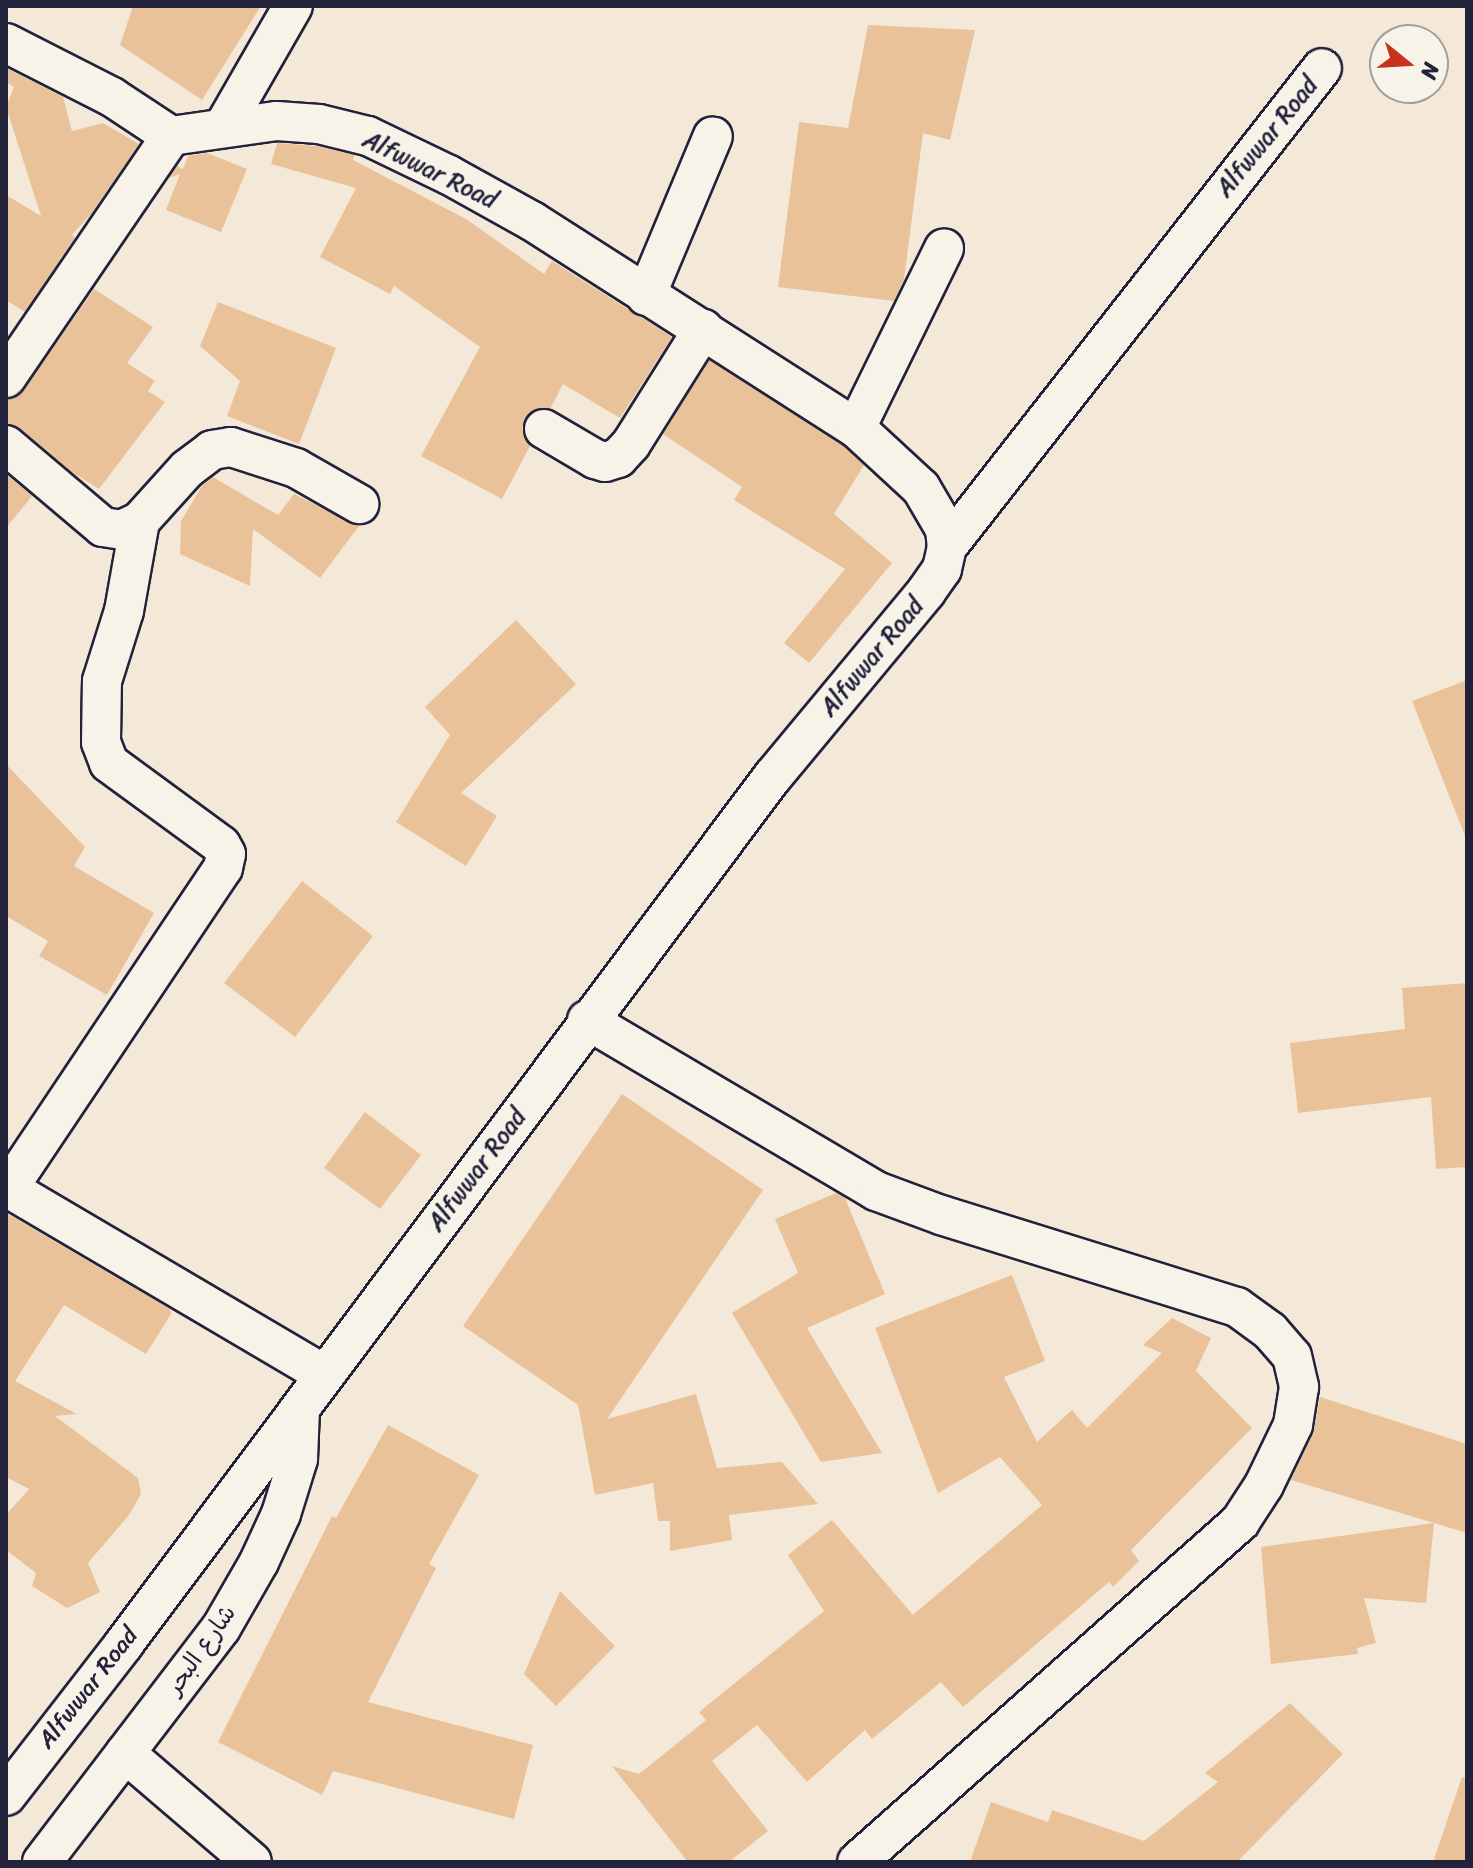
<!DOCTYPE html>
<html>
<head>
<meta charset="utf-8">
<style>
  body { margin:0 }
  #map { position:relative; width:1473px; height:1868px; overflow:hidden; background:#f4e9d8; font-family:Sriracha,"Playpen Sans Arabic",sans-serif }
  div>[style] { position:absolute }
  .building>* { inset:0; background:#eac29a }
  .roads { filter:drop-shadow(2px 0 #22223b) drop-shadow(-2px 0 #22223b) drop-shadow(0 2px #22223b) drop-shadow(0 -2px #22223b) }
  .minor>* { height:38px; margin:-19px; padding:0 19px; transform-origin:19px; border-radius:19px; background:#f7f3e8 }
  span { translate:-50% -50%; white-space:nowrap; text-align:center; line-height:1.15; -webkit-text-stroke:6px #f7f3e8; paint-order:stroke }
  .street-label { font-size:24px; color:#22223b }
  .frame { position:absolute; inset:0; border:8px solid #22223b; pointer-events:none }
  .north { position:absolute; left:1369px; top:24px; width:80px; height:80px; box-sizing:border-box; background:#f7f3e8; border:2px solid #a29fa3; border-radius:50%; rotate:108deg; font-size:22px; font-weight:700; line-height:32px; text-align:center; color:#22223b }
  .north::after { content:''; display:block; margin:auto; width:28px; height:36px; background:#c8321e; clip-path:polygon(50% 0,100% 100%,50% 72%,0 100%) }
</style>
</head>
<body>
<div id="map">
  <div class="building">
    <i style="clip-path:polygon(133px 6px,261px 6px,202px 100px,120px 45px)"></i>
    <i style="clip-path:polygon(868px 25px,975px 30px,950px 140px,923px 133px,904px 279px,894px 301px,778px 287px,799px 122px,848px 128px)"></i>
    <i style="clip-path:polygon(6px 68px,63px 97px,72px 131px,103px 123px,139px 144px,91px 214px,72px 235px,75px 237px,25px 312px,6px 300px,6px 195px,41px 216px,6px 107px,14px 87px,6px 82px)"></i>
    <i style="clip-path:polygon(277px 143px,316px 146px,355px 155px,353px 160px,466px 219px,544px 274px,552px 261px,672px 337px,620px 418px,563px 384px,550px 409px,533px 410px,522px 428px,530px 446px,502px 499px,421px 456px,480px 347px,394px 286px,390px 294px,320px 257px,356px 188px,271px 164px)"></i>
    <i style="clip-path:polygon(207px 153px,247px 169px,221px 232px,166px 210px,180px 174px,169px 178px,177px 166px,183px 169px,188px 156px)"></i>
    <i style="clip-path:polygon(94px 289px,153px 327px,127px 363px,155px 381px,148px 391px,165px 402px,99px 489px,72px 472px,20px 428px,6px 424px,6px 400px,24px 390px)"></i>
    <i style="clip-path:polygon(218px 302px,336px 348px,299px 444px,227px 416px,240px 381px,200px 346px)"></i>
    <i style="clip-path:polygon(709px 360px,843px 445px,864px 465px,834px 514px,892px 563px,809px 663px,784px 643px,845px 569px,734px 500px,742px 487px,663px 434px)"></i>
    <i style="clip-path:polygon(6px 474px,32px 496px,6px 528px)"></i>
    <i style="clip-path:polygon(213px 477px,278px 515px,294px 494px,359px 526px,320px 578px,253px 529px,250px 586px,180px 554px,181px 521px,202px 486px)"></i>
    <i style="clip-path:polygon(516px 620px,576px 684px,461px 793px,497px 816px,466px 866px,396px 822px,450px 735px,425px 707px)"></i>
    <i style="clip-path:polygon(1467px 680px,1467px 835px,1465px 836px,1412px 701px)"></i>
    <i style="clip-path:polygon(6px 764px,85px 847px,74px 866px,154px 913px,107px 995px,39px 956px,48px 941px,6px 916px)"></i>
    <i style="clip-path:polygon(302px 881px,373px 936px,295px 1037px,224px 983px)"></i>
    <i style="clip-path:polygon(1467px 983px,1467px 1167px,1436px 1169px,1431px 1097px,1298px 1113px,1290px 1043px,1405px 1029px,1402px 988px)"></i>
    <i style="clip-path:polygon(622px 1094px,763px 1190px,607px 1419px,696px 1394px,717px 1468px,782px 1462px,818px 1504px,729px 1515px,732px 1540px,670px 1551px,670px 1521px,658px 1521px,653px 1483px,595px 1495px,578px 1405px,463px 1326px)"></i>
    <i style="clip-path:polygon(365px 1112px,421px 1155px,380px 1209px,324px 1168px)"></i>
    <i style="clip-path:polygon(836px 1193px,845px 1198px,885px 1294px,807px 1328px,882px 1453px,821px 1462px,732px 1313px,798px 1273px,775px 1219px)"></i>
    <i style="clip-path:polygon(6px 1213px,170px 1309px,171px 1314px,146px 1354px,64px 1305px,15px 1381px,77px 1414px,55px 1416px,138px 1478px,141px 1494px,129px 1515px,88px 1563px,100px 1592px,67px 1608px,32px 1586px,36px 1573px,6px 1550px,6px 1515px,29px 1489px,6px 1477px)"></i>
    <i style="clip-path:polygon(1012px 1275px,1045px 1361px,1004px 1377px,1037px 1442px,1072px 1410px,1087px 1428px,1162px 1353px,1143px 1345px,1172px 1318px,1211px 1338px,1196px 1371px,1252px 1428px,1131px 1550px,1139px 1561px,1113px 1587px,1109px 1582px,963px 1707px,941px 1682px,872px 1739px,865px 1730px,807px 1782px,757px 1725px,712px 1761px,768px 1831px,729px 1862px,688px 1862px,612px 1766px,639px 1774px,706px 1720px,699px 1712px,824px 1611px,788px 1555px,832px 1520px,913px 1615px,1042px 1505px,1000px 1457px,938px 1493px,875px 1328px)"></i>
    <i style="clip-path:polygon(1320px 1397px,1467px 1444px,1467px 1533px,1291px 1480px,1313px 1434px)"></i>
    <i style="clip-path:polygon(388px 1425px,479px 1475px,429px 1564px,436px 1568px,368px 1702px,533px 1745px,514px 1819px,333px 1771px,322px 1795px,218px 1742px,332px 1516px,336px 1518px)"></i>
    <i style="clip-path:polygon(1434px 1523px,1426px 1603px,1364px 1598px,1376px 1643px,1357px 1648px,1358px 1654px,1271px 1664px,1261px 1547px)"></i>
    <i style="clip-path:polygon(560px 1591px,615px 1646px,556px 1706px,524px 1674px)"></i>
    <i style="clip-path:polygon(1290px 1703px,1343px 1754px,1237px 1862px,970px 1862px,991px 1802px,1048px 1822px,1052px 1810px,1144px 1841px,1218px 1782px,1205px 1773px)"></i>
    <i style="clip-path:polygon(1462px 1777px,1467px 1778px,1467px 1862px,1433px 1862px)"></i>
  </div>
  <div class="roads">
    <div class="minor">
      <i style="left:6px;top:43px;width:119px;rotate:27deg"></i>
      <i style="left:112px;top:97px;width:71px;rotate:33.5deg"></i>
      <i style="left:171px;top:136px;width:107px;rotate:-8.1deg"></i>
      <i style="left:277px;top:121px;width:42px;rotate:4.1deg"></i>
      <i style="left:319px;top:124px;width:50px;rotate:13.8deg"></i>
      <i style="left:368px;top:136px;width:90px;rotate:25.7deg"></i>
      <i style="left:449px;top:175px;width:95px;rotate:29deg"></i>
      <i style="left:532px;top:221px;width:384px;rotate:32.6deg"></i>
      <i style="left:856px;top:428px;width:88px;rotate:42.7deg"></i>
      <i style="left:921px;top:488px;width:48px;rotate:59.7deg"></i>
      <i style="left:945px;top:529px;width:18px;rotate:84deg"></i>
      <i style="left:947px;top:547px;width:23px;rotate:103deg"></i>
      <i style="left:942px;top:569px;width:28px;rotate:125deg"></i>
      <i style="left:926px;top:592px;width:239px;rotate:129.7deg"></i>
      <i style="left:773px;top:776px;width:1084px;rotate:126.79deg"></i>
      <i style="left:124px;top:1644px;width:192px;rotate:127.8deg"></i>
      <i style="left:224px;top:126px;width:138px;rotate:-60.1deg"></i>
      <i style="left:646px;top:296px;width:173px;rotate:-67.3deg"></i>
      <i style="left:6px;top:378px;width:293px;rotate:-55.7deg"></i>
      <i style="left:856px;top:428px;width:200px;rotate:-63.9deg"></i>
      <i style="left:544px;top:429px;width:59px;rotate:30.5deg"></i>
      <i style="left:595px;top:459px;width:10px;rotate:17deg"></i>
      <i style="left:605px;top:462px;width:14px;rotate:-17deg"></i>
      <i style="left:618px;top:458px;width:19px;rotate:-47deg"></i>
      <i style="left:631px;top:444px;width:136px;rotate:-57.9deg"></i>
      <i style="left:6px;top:445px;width:127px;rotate:40.2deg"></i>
      <i style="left:103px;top:527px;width:18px;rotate:9deg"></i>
      <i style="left:121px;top:530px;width:21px;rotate:-25deg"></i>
      <i style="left:140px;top:521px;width:70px;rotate:-47.9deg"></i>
      <i style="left:187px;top:469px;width:31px;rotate:-37deg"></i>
      <i style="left:212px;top:450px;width:19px;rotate:-9deg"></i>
      <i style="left:231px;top:447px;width:68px;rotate:17.9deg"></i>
      <i style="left:296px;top:468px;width:73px;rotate:29.7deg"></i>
      <i style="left:947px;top:547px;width:608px;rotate:-51.94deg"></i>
      <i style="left:587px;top:1020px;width:336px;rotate:30.6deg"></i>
      <i style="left:876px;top:1191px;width:69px;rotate:20.3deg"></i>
      <i style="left:941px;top:1215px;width:310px;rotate:17.3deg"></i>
      <i style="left:1237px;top:1307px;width:41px;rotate:36deg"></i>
      <i style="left:1270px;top:1331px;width:33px;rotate:49deg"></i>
      <i style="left:1292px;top:1356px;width:32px;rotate:77deg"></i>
      <i style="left:1299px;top:1387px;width:38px;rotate:99deg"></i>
      <i style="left:1293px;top:1425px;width:67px;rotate:115.8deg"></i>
      <i style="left:1264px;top:1485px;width:44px;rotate:123deg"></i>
      <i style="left:1240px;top:1522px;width:512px;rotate:138.4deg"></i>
      <i style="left:6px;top:1187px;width:368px;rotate:30.5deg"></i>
      <i style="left:8px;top:1189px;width:386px;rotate:-56.2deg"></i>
      <i style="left:223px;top:868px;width:14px;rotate:-78deg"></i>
      <i style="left:226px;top:854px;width:10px;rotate:-119deg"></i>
      <i style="left:221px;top:845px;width:139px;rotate:-143.8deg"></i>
      <i style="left:109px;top:763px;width:22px;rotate:-111deg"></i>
      <i style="left:101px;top:742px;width:61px;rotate:-89.1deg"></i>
      <i style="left:102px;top:681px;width:73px;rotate:-72.6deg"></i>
      <i style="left:124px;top:611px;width:91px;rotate:-79.9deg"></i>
      <i style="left:125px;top:1753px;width:167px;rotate:40.6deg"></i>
      <i style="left:42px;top:1862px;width:295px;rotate:-52.6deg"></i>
      <i style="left:221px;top:1628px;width:76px;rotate:-60.1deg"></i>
      <i style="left:259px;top:1562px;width:53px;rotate:-65.4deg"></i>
      <i style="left:281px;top:1514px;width:58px;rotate:-72.8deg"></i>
      <i style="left:298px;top:1459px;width:49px;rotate:-87.7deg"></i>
    </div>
  </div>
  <div class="street-label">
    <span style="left:1267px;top:137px;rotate:-51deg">Alfwwar Road</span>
    <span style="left:430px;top:170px;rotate:26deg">Alfwwar Road</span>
    <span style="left:872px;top:657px;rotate:-50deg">Alfwwar Road</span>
    <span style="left:477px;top:1170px;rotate:-53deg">Alfwwar Road</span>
    <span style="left:201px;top:1650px;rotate:-55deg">شارع البحر</span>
    <span style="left:88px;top:1688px;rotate:-52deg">Alfwwar Road</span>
  </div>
  <div class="frame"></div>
  <div class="north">N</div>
</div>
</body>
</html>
